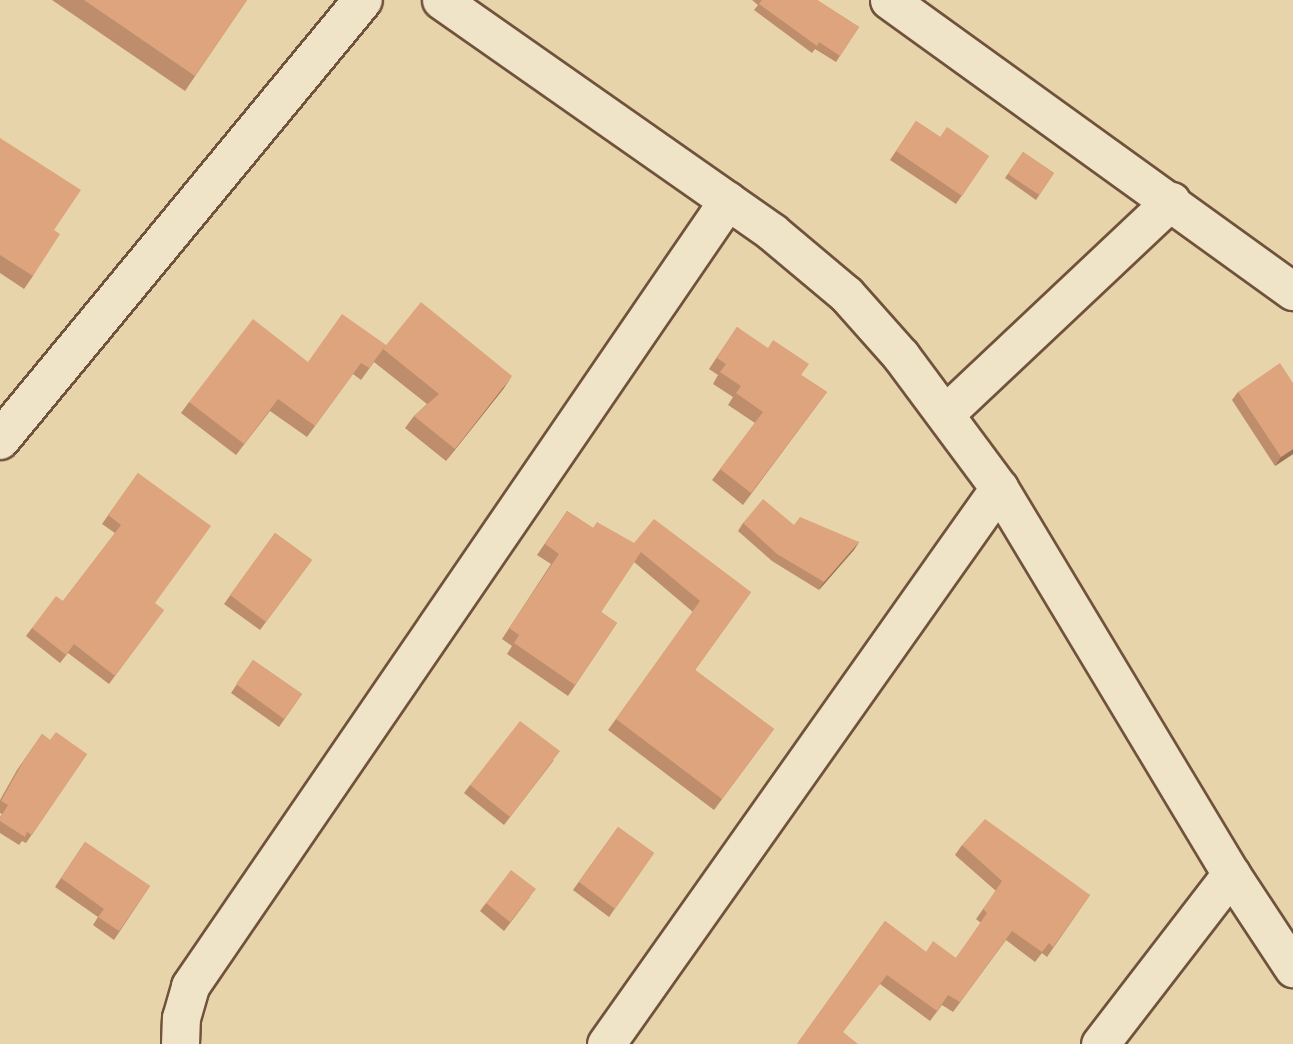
<!DOCTYPE html>
<html>
<head>
<meta charset="utf-8">
<style>
  body { margin:0 }
  #map { position:relative; width:1293px; height:1044px; overflow:hidden; background:#e7d4aa; font-family:"IM FELL DW Pica",serif }
  div>[style] { position:absolute }
  .roads { filter:drop-shadow(2px 0 #71523c) drop-shadow(-2px 0 #71523c) drop-shadow(0 2px #71523c) drop-shadow(0 -2px #71523c) }
  .street>* { height:37px; margin:-18.5px; padding:0 18.5px; transform-origin:18.5px; border-radius:18.5px; background:#efe3c8 }
  .secondary>* { height:38px; margin:-19px; padding:0 19px; transform-origin:19px; border-radius:19px; background:#efe3c8 }
  .wall>* { inset:0; background:#be8d6c }
  .shaded-wall>* { inset:0; background:#9b7358 }
  .building>* { inset:0; background:#dda47d }
  span { translate:-50% -50%; white-space:nowrap; text-align:center; line-height:1.15; -webkit-text-stroke:7px #efe3c8; paint-order:stroke }
</style>
</head>
<body>
<div id="map">
  <div class="roads">
    <div class="street">
      <i style="left:441px;top:0;width:404px;rotate:35deg"></i>
      <i style="left:772px;top:232px;width:97px;rotate:40deg"></i>
      <i style="left:846px;top:294px;width:83px;rotate:48.4deg"></i>
      <i style="left:901px;top:356px;width:164px;rotate:53.4deg"></i>
      <i style="left:999px;top:488px;width:450px;rotate:59deg"></i>
      <i style="left:1231px;top:874px;width:113px;rotate:56.6deg"></i>
      <i style="left:889px;top:0;width:498px;rotate:35.8deg"></i>
      <i style="left:947px;top:412px;width:308px;rotate:-43.3deg"></i>
      <i style="left:180px;top:1044px;width:26px;rotate:-88deg"></i>
      <i style="left:181px;top:1018px;width:33px;rotate:-74deg"></i>
      <i style="left:190px;top:986px;width:952px;rotate:-55.61deg"></i>
      <i style="left:606px;top:1044px;width:681px;rotate:-54.75deg"></i>
      <i style="left:1100px;top:1044px;width:215px;rotate:-52.4deg"></i>
    </div>
    <div class="secondary">
      <i style="left:0;top:440px;width:570px;rotate:-50.48deg"></i>
    </div>
  </div>
  <div class="wall">
    <i style="clip-path:polygon(52px 0,247px 0,185px 91px)"></i>
    <i style="clip-path:polygon(752px 0,817px 0,859px 27px,836px 62px,815px 49px,812px 53px,754px 10px,758px 5px)"></i>
    <i style="clip-path:polygon(916px 121px,940px 137px,989px 156px,956px 204px,890px 160px)"></i>
    <i style="clip-path:polygon(0 138px,54px 230px,33px 276px,24px 289px,0 273px)"></i>
    <i style="clip-path:polygon(1023px 152px,1054px 173px,1036px 200px,1005px 178px)"></i>
    <i style="clip-path:polygon(737px 327px,801px 375px,827px 392px,743px 505px,712px 480px,755px 423px,728px 405px,733px 397px,713px 384px,718px 375px,709px 369px)"></i>
    <i style="clip-path:polygon(386px 345px,504px 388px,446px 461px,405px 428px,414px 416px,427px 404px,374px 362px,361px 380px,353px 374px,307px 437px,270px 411px,236px 455px,181px 413px,189px 402px,308px 362px)"></i>
    <i style="clip-path:polygon(1293px 383px,1293px 454px,1275px 466px,1232px 400px,1238px 392px)"></i>
    <i style="clip-path:polygon(138px 473px,155px 604px,164px 610px,109px 684px,68px 653px,60px 663px,26px 636px,32px 628px,63px 601px,115px 533px,102px 524px)"></i>
    <i style="clip-path:polygon(567px 511px,593px 528px,634px 543px,751px 592px,695px 670px,774px 729px,714px 810px,608px 730px,693px 612px,634px 562px,601px 612px,617px 623px,568px 696px,507px 654px,512px 646px,502px 639px,551px 564px,537px 555px)"></i>
    <i style="clip-path:polygon(743px 523px,794px 525px,859px 542px,819px 590px,772px 561px,738px 531px)"></i>
    <i style="clip-path:polygon(275px 533px,312px 560px,260px 630px,224px 604px)"></i>
    <i style="clip-path:polygon(253px 660px,302px 694px,279px 727px,231px 693px)"></i>
    <i style="clip-path:polygon(42px 734px,50px 740px,87px 754px,26px 843px,22px 841px,19px 845px,0 833px,0 817px,2px 814px,0 813px,0 800px,17px 770px)"></i>
    <i style="clip-path:polygon(554px 760px,504px 825px,464px 793px,470px 785px)"></i>
    <i style="clip-path:polygon(618px 827px,654px 853px,609px 917px,573px 890px)"></i>
    <i style="clip-path:polygon(85px 842px,150px 886px,114px 940px,93px 925px,98px 917px,55px 887px)"></i>
    <i style="clip-path:polygon(962px 845px,1090px 895px,1047px 957px,1042px 953px,1035px 962px,1006px 940px,953px 1012px,942px 1005px,930px 1021px,880px 984px,797px 1044px,885px 921px,926px 952px,956px 958px,981px 923px,976px 919px,996px 891px,955px 855px)"></i>
    <i style="clip-path:polygon(530px 897px,504px 931px,480px 911px,486px 903px)"></i>
  </div>
  <div class="shaded-wall">
    <i style="clip-path:polygon(512px 376px,504px 388px,446px 461px,455px 449px)"></i>
    <i style="clip-path:polygon(1293px 449px,1293px 454px,1275px 466px,1281px 457px)"></i>
    <i style="clip-path:polygon(859px 542px,854px 550px,819px 590px,824px 582px)"></i>
  </div>
  <div class="building">
    <i style="clip-path:polygon(84px 0,247px 0,195px 76px)"></i>
    <i style="clip-path:polygon(762px 0,817px 0,859px 27px,840px 56px,819px 42px,817px 46px,759px 4px)"></i>
    <i style="clip-path:polygon(916px 121px,940px 137px,947px 127px,989px 156px,962px 196px,896px 151px)"></i>
    <i style="clip-path:polygon(0 138px,81px 190px,54px 230px,60px 234px,33px 276px,0 255px)"></i>
    <i style="clip-path:polygon(1023px 152px,1054px 173px,1039px 195px,1008px 174px)"></i>
    <i style="clip-path:polygon(421px 302px,512px 376px,455px 449px,414px 416px,439px 394px,383px 349px)"></i>
    <i style="clip-path:polygon(342px 314px,386px 345px,369px 368px,361px 363px,315px 426px,278px 399px,244px 444px,189px 402px,253px 319px,308px 362px)"></i>
    <i style="clip-path:polygon(737px 327px,768px 348px,773px 340px,809px 364px,801px 375px,827px 392px,751px 493px,720px 469px,763px 412px,736px 393px,741px 386px,720px 372px,726px 364px,717px 358px)"></i>
    <i style="clip-path:polygon(1280px 363px,1293px 383px,1293px 449px,1281px 457px,1238px 392px)"></i>
    <i style="clip-path:polygon(138px 473px,211px 526px,155px 603px,164px 610px,115px 676px,74px 644px,66px 655px,32px 628px,56px 596px,63px 601px,121px 525px,108px 515px)"></i>
    <i style="clip-path:polygon(763px 499px,794px 525px,800px 517px,859px 542px,824px 582px,777px 554px,743px 523px)"></i>
    <i style="clip-path:polygon(567px 511px,593px 528px,597px 522px,634px 543px,654px 519px,751px 592px,695px 670px,774px 729px,722px 799px,616px 719px,700px 601px,641px 552px,601px 612px,617px 623px,575px 685px,514px 643px,519px 635px,509px 628px,559px 554px,545px 544px)"></i>
    <i style="clip-path:polygon(275px 533px,312px 560px,266px 622px,230px 595px)"></i>
    <i style="clip-path:polygon(253px 660px,302px 694px,284px 719px,236px 684px)"></i>
    <i style="clip-path:polygon(520px 721px,560px 751px,510px 817px,470px 785px)"></i>
    <i style="clip-path:polygon(56px 732px,87px 754px,32px 835px,27px 832px,25px 837px,0 821px,0 818px,8px 805px,1px 801px,23px 762px,42px 734px,50px 740px)"></i>
    <i style="clip-path:polygon(985px 819px,1090px 895px,1053px 947px,1049px 943px,1042px 952px,1012px 931px,960px 1002px,948px 995px,937px 1011px,887px 975px,843px 1032px,858px 1044px,797px 1044px,885px 921px,926px 952px,933px 941px,956px 958px,987px 913px,983px 909px,1002px 881px,962px 845px)"></i>
    <i style="clip-path:polygon(618px 827px,654px 853px,615px 909px,579px 882px)"></i>
    <i style="clip-path:polygon(85px 842px,150px 886px,119px 931px,98px 917px,104px 909px,61px 878px)"></i>
    <i style="clip-path:polygon(511px 870px,536px 889px,510px 922px,486px 903px)"></i>
  </div>
</div>
</body>
</html>
